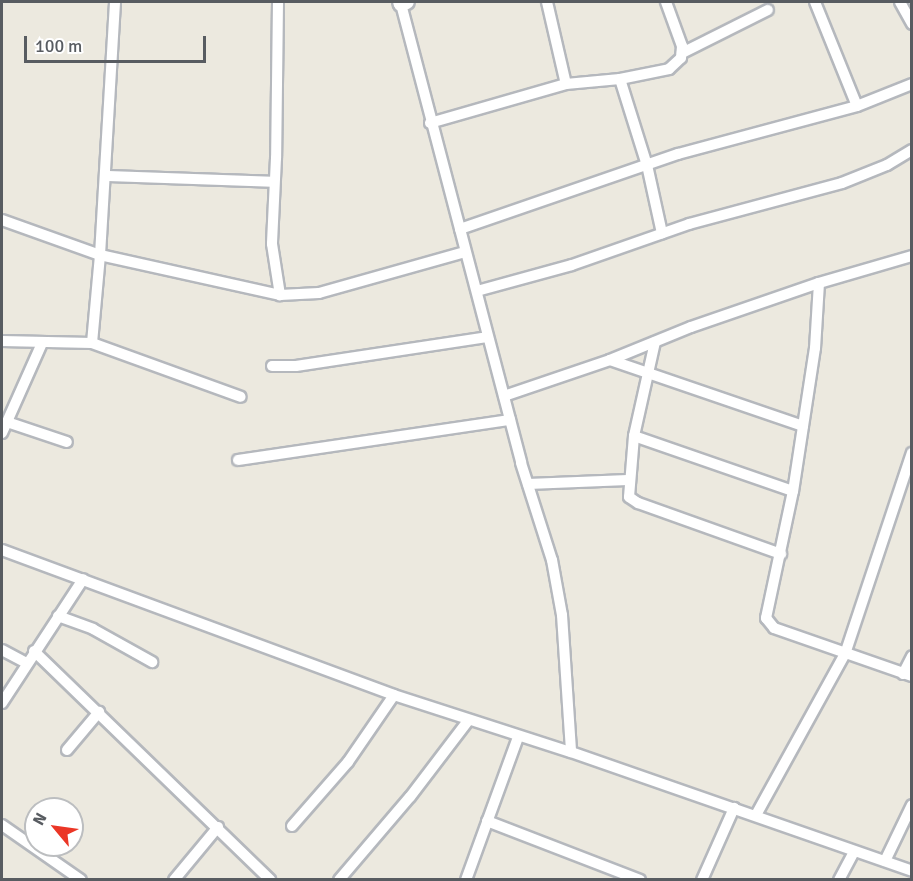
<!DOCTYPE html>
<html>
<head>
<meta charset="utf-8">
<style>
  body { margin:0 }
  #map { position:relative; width:913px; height:881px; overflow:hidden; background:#ece9df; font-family:Signika,sans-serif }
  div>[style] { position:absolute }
  .roads { filter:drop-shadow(2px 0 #b5b8bd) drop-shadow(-2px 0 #b5b8bd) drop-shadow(0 2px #b5b8bd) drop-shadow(0 -2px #b5b8bd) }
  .street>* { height:10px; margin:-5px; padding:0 5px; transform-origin:5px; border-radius:5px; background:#fff }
  .secondary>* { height:14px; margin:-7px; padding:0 7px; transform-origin:7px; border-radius:7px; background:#fff }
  span { translate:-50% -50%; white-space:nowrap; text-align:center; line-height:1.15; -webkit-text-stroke:4.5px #fff; paint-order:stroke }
  .frame { position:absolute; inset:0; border:3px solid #585c61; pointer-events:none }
  .north { position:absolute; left:24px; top:797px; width:60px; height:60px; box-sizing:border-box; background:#fff; border:2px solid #bcbec0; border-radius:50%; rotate:299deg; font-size:16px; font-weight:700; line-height:24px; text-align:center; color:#585c61 }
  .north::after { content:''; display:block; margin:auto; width:21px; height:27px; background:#eb3626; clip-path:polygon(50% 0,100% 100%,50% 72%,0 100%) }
  .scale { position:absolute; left:24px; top:36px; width:182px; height:27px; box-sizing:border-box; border:3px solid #585c61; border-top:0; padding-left:8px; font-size:18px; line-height:21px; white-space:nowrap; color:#585c61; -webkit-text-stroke:4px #fff; paint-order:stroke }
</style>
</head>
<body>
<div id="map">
  <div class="roads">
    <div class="street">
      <i style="left:278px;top:2px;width:156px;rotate:90.7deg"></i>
      <i style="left:276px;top:158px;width:86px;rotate:92.7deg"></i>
      <i style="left:272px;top:244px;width:52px;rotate:81.1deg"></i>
      <i style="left:547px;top:2px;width:84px;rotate:77deg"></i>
      <i style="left:815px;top:2px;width:112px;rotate:68deg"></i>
      <i style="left:900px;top:2px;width:25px;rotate:61deg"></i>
      <i style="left:401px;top:4px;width:474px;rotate:75.3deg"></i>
      <i style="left:521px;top:463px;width:102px;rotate:72.3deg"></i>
      <i style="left:552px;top:560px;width:56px;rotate:79.7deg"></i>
      <i style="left:562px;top:615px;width:137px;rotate:86.2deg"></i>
      <i style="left:682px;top:53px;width:96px;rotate:-26.6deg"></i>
      <i style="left:620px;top:79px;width:90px;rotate:72.6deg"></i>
      <i style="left:647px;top:165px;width:70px;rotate:77.6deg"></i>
      <i style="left:430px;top:123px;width:141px;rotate:-16deg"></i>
      <i style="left:566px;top:84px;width:54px;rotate:-5.3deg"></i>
      <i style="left:620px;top:79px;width:50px;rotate:-11.5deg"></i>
      <i style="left:669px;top:69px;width:16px;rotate:-43deg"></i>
      <i style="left:681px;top:58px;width:12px;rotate:-85deg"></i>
      <i style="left:682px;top:46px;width:47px;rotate:-110deg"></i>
      <i style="left:106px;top:176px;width:168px;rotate:2deg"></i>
      <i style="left:2px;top:220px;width:104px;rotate:19.7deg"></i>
      <i style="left:100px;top:255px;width:184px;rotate:12.5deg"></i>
      <i style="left:280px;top:295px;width:39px;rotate:-3deg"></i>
      <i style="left:319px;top:293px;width:152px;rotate:-15.7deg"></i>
      <i style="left:460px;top:229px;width:231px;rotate:-19deg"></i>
      <i style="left:678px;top:154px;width:185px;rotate:-15deg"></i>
      <i style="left:857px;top:106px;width:59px;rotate:-21.8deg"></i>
      <i style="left:819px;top:283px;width:65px;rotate:93.5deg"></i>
      <i style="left:815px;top:348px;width:145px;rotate:98.7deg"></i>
      <i style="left:793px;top:491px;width:130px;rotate:102deg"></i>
      <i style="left:766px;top:618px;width:13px;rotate:51deg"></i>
      <i style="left:774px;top:628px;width:146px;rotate:19.2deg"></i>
      <i style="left:477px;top:291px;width:98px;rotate:-15.3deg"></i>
      <i style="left:572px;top:265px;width:124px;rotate:-19.3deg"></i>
      <i style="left:689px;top:224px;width:158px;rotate:-15deg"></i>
      <i style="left:842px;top:183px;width:48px;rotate:-21.8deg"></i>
      <i style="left:887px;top:165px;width:29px;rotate:-31deg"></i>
      <i style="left:2px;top:341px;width:90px;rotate:1.3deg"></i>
      <i style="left:92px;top:343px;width:158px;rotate:19.9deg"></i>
      <i style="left:655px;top:342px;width:96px;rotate:102.6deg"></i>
      <i style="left:634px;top:436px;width:61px;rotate:94.7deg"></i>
      <i style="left:629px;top:497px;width:11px;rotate:34deg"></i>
      <i style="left:638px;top:503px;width:152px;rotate:19.6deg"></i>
      <i style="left:92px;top:343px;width:88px;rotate:-84.8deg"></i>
      <i style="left:100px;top:255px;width:253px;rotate:-86.6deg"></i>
      <i style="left:610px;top:360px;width:204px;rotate:18.9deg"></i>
      <i style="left:272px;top:366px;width:24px"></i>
      <i style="left:296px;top:366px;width:193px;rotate:-8.6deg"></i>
      <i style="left:504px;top:396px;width:112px;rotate:-18.8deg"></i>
      <i style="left:610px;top:360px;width:87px;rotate:-22.2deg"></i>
      <i style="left:691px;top:327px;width:135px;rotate:-19deg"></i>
      <i style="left:819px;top:283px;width:97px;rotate:-16.2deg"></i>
      <i style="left:7px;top:422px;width:63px;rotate:18.4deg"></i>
      <i style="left:2px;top:433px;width:98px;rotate:-66deg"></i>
      <i style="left:634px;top:436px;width:168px;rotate:19.1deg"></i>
      <i style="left:238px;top:460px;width:275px;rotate:-8.4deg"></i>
      <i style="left:528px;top:484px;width:100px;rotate:-2.3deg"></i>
      <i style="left:2px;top:550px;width:418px;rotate:20.3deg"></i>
      <i style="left:394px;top:695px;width:186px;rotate:17.9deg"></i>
      <i style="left:571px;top:752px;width:361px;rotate:19.2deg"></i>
      <i style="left:58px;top:616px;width:37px;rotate:20deg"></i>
      <i style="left:93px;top:629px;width:68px;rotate:29.2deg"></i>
      <i style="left:2px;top:650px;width:27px;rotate:28deg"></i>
      <i style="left:34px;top:651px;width:329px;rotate:44.1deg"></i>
      <i style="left:903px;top:674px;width:20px;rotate:-63deg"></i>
      <i style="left:2px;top:703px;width:148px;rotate:-56.8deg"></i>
      <i style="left:67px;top:750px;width:50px;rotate:-49.9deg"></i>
      <i style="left:756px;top:815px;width:184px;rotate:-61.1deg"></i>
      <i style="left:845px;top:654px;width:212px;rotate:-71.6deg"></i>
      <i style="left:487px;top:821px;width:164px;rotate:21.1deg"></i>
      <i style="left:2px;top:825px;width:96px;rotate:34.8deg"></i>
      <i style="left:292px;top:826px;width:85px;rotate:-48.8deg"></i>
      <i style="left:348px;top:762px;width:81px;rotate:-55.5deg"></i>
      <i style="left:885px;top:861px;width:62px;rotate:-64.3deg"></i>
      <i style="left:174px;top:880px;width:69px;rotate:-50.3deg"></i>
      <i style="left:339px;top:880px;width:109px;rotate:-49.5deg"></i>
      <i style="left:410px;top:797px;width:96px;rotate:-52.7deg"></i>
      <i style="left:466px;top:880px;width:152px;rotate:-70deg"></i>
      <i style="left:702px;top:880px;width:79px;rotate:-66deg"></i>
      <i style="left:839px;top:880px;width:32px;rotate:-62deg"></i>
    </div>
    <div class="secondary">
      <i style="left:400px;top:2px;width:2px;rotate:63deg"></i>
      <i style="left:401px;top:4px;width:6px;rotate:-18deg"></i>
    </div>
  </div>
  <div class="frame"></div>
  <div class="north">N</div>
  <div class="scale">100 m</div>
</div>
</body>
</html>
